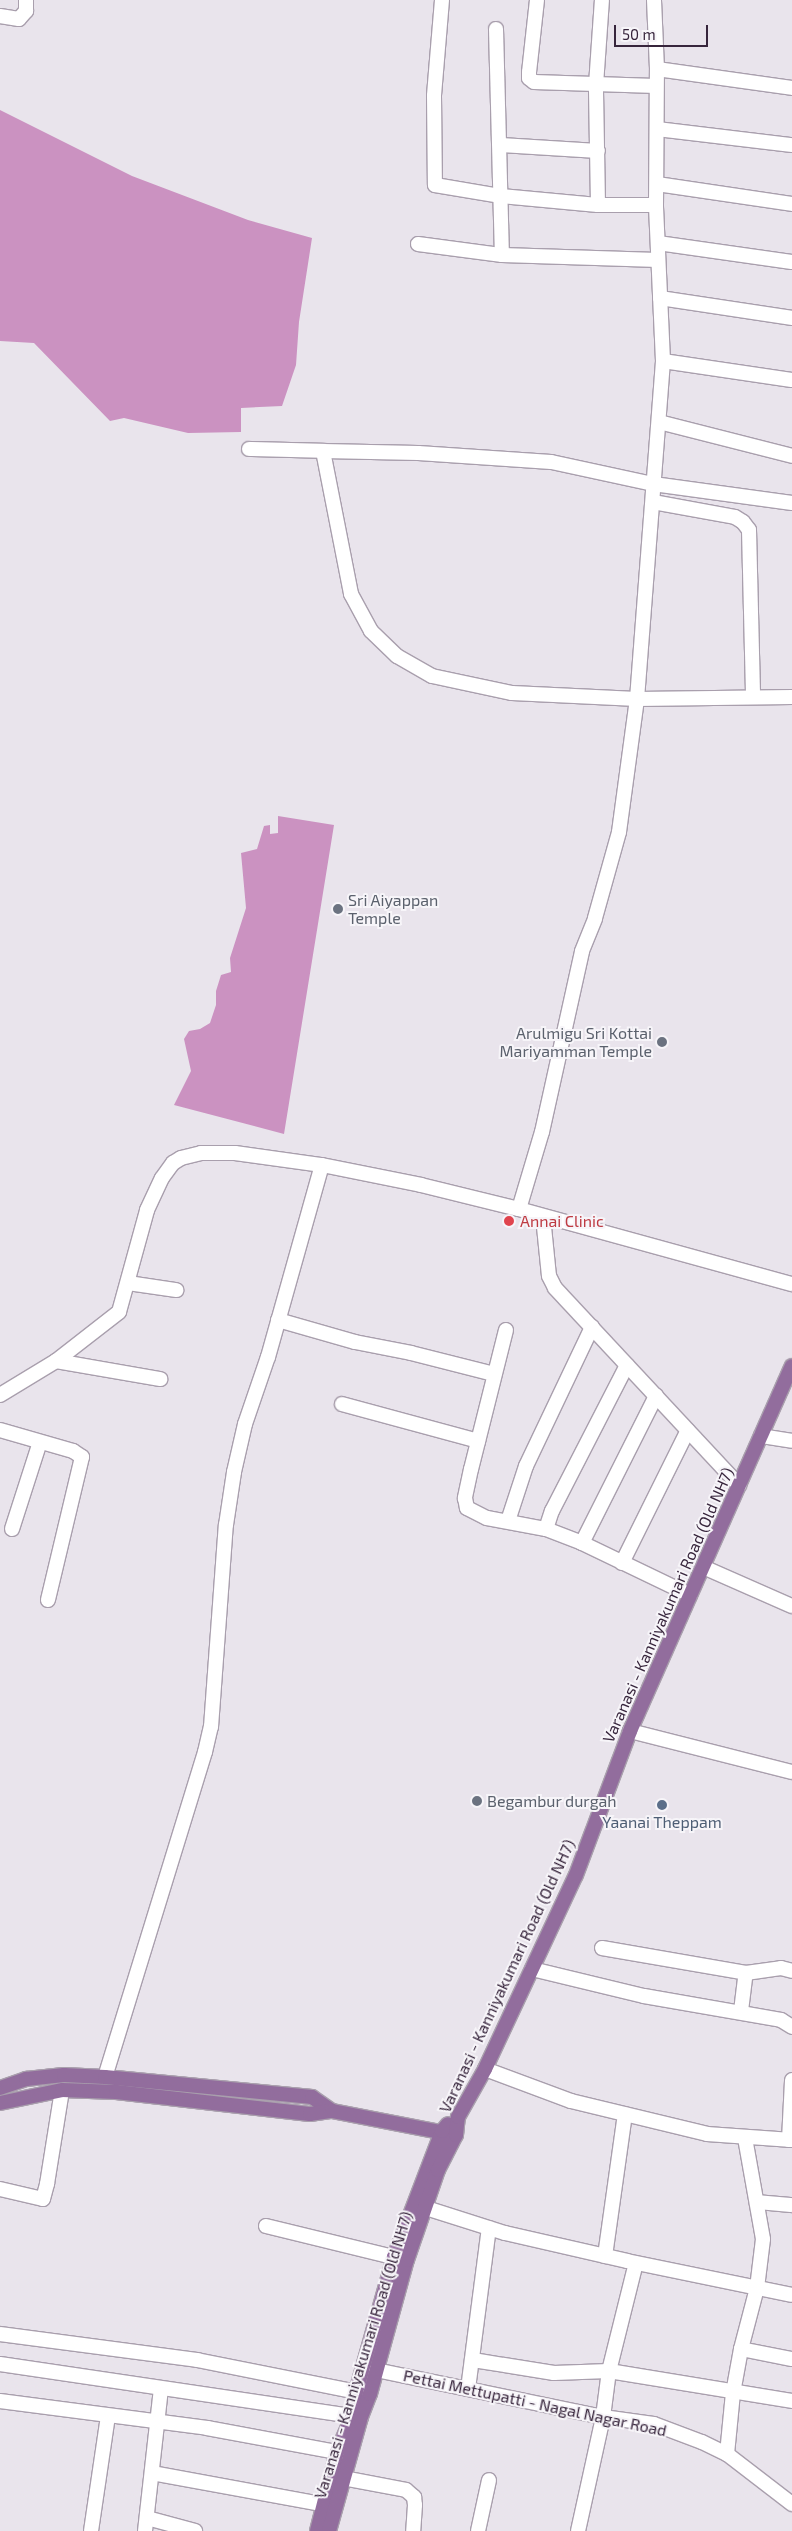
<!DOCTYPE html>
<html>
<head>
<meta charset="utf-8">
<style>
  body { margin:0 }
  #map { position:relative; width:792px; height:2531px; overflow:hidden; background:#e9e4ec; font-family:"Exo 2",sans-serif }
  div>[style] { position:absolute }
  .water>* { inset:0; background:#cb92c1 }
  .roads { filter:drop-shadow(1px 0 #a99fad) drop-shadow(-1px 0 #a99fad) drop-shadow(0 1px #a99fad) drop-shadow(0 -1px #a99fad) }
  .minor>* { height:14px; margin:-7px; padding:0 7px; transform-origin:7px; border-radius:7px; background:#fff }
  .tertiary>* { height:14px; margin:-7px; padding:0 7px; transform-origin:7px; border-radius:7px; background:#fff }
  .secondary>* { height:14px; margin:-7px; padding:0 7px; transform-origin:7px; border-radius:7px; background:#fff }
  .primary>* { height:14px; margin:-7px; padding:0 7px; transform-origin:7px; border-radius:7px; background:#926d9d }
  .dots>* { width:14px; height:14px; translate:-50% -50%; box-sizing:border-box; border:2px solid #f7f5f9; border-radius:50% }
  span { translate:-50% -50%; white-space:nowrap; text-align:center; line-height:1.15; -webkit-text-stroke:4px #f7f5f9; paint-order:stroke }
  .worship-label { font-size:16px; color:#5b616d }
  .left { translate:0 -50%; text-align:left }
  .right { translate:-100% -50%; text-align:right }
  .health-label { font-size:16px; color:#be3a42 }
  .street-label { font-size:16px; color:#37253c }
  .service-label { font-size:16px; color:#4e5e75 }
  .scale { position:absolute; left:614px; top:25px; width:94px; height:22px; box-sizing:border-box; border:2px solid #37253c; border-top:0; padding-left:6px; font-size:15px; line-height:18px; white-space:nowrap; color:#37253c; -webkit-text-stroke:4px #f7f5f9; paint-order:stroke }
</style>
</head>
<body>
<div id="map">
  <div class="water">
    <i style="clip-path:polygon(0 110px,132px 176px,248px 220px,312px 238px,299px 322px,296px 365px,282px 406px,241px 408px,241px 432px,188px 433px,124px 418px,110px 421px,34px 343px,0 341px)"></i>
    <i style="clip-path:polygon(278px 816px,334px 825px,284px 1134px,174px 1105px,191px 1071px,184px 1039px,189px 1031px,200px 1029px,210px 1023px,216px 1005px,216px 991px,221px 975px,231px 972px,230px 958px,246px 908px,241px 853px,257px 849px,264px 826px,270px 825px,270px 834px,278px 833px)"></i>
  </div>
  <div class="roads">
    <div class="minor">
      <i style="left:442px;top:0;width:96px;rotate:94.8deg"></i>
      <i style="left:434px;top:96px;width:89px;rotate:89.4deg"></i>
      <i style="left:435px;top:185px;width:67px;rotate:9.5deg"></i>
      <i style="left:501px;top:196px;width:97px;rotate:5.3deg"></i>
      <i style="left:598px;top:205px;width:58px"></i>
      <i style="left:537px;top:0;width:72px;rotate:96.3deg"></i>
      <i style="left:529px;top:72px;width:6px;rotate:90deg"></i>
      <i style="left:529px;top:78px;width:6px;rotate:39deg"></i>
      <i style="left:534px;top:82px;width:122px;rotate:1.9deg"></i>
      <i style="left:0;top:16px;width:19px;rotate:9deg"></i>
      <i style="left:19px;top:19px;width:11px;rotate:-49deg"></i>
      <i style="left:26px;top:11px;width:11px;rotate:-90deg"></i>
      <i style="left:496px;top:29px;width:226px;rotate:88.5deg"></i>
      <i style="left:657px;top:69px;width:136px;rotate:8deg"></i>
      <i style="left:657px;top:129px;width:136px;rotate:6.8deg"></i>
      <i style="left:501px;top:145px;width:97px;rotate:3.5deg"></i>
      <i style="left:657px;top:184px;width:136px;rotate:8.4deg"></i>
      <i style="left:598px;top:205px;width:120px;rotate:-91deg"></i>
      <i style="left:596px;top:85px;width:85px;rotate:-86deg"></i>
      <i style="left:658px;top:243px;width:135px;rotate:8.1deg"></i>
      <i style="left:418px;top:244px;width:85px;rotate:7.5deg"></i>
      <i style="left:502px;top:255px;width:156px;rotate:1.8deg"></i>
      <i style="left:660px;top:298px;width:134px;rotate:8.6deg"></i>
      <i style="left:663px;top:361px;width:130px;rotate:8.4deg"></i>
      <i style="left:659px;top:422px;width:137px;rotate:14.3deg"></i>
      <i style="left:249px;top:449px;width:74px;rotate:1.5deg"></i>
      <i style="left:653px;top:502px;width:83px;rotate:10.4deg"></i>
      <i style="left:735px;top:517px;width:9px;rotate:32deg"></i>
      <i style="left:743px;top:522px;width:10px;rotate:53deg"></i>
      <i style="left:749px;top:530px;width:167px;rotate:88.6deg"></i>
      <i style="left:792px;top:503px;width:140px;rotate:-172.2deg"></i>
      <i style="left:653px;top:484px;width:104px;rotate:-167.8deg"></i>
      <i style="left:551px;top:462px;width:133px;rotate:-176.1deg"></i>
      <i style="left:418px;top:453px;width:95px;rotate:-178.8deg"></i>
      <i style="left:323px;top:451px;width:146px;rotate:78.9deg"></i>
      <i style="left:351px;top:594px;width:42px;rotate:61.6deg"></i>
      <i style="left:371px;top:631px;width:36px;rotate:44deg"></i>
      <i style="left:397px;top:656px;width:40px;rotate:29.7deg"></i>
      <i style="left:432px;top:676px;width:82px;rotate:12deg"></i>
      <i style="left:512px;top:693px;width:125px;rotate:2.7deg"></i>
      <i style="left:637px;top:699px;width:155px;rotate:-0.7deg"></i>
      <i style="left:543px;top:1217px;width:59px;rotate:84.2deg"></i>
      <i style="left:549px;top:1276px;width:13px;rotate:63deg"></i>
      <i style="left:555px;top:1288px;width:270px;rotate:47deg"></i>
      <i style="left:128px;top:1283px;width:49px;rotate:8.3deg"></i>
      <i style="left:278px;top:1320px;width:80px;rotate:15.9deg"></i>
      <i style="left:355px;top:1342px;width:57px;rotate:11.1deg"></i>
      <i style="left:411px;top:1353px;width:86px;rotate:14.2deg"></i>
      <i style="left:506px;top:1330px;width:143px;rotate:104.1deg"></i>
      <i style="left:471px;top:1469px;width:30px;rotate:102deg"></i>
      <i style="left:465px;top:1498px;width:10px;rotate:79deg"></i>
      <i style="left:467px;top:1508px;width:22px;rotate:27deg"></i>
      <i style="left:487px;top:1518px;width:60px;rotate:10.6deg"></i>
      <i style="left:546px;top:1529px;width:39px;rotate:21deg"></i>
      <i style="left:582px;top:1543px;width:120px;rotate:25.7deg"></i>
      <i style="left:56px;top:1361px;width:106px;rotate:9.8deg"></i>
      <i style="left:342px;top:1404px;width:141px;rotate:15.2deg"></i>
      <i style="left:0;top:1430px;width:76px;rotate:16deg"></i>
      <i style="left:73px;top:1451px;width:11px;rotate:34deg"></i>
      <i style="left:82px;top:1457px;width:147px;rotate:103.4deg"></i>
      <i style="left:761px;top:1436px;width:31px;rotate:9deg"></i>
      <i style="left:508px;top:1521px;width:58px;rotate:-71.9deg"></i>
      <i style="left:526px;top:1466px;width:154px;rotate:-64.6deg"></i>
      <i style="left:12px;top:1529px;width:91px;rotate:-72.2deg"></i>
      <i style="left:546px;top:1529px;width:19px;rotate:-72deg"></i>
      <i style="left:552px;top:1511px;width:164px;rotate:-62.8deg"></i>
      <i style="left:582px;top:1543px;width:165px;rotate:-63.3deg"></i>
      <i style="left:622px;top:1563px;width:148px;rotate:-63.6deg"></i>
      <i style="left:703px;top:1567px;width:97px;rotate:23.7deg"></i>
      <i style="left:602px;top:1948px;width:146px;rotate:9.8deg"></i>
      <i style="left:746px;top:1973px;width:35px;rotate:-8deg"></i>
      <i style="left:781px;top:1968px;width:11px;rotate:15deg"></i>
      <i style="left:532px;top:1969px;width:115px;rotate:13.6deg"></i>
      <i style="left:644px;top:1996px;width:139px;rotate:9.9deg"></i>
      <i style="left:781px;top:2020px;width:13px;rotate:32deg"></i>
      <i style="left:741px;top:2011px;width:38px;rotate:-83deg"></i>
      <i style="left:485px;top:2069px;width:92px;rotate:20.4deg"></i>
      <i style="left:571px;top:2101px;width:140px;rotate:13.6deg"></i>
      <i style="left:707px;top:2134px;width:85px;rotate:4deg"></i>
      <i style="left:789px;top:2140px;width:60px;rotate:-87.1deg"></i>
      <i style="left:0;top:2189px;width:44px;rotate:13.1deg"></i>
      <i style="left:43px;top:2199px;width:16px;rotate:-75deg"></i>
      <i style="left:47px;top:2184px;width:95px;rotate:-80.9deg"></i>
      <i style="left:757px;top:2202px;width:35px;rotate:5deg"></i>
      <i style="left:426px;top:2208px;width:83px;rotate:17.6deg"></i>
      <i style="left:505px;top:2233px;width:125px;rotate:12.9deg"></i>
      <i style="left:627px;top:2261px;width:168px;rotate:11.6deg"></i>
      <i style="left:266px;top:2226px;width:144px;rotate:13.7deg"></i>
      <i style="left:605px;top:2256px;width:143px;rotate:-82deg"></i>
      <i style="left:0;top:2334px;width:199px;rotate:7.5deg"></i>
      <i style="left:197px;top:2360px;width:173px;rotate:11.3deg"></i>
      <i style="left:741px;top:2349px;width:52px;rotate:11.1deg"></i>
      <i style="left:473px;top:2360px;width:82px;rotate:9.1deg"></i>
      <i style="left:554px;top:2373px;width:55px;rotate:-2.1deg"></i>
      <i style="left:609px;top:2371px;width:185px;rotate:9.3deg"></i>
      <i style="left:0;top:2364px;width:365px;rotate:8.4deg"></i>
      <i style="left:468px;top:2389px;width:162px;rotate:-82.6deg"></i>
      <i style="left:0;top:2401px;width:209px;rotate:7.4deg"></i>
      <i style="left:207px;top:2428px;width:142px;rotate:10.5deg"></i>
      <i style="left:727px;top:2454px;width:61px;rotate:-84.4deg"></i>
      <i style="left:733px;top:2393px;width:45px;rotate:-79.7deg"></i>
      <i style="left:741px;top:2349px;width:63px;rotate:-75.3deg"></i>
      <i style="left:757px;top:2288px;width:49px;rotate:-83deg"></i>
      <i style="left:763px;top:2239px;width:103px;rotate:-100.1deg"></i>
      <i style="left:152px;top:2473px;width:167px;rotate:10.4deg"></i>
      <i style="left:343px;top:2478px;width:64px;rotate:10.8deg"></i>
      <i style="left:406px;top:2490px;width:11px;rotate:41deg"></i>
      <i style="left:414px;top:2497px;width:8px;rotate:83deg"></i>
      <i style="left:415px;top:2505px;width:26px;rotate:94deg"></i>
      <i style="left:147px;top:2518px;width:50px;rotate:15.2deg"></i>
      <i style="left:91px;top:2531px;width:116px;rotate:-81.6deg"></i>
      <i style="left:145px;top:2531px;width:143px;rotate:-83.6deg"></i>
      <i style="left:478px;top:2531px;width:52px;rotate:-77.8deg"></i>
      <i style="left:578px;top:2531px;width:117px;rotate:-77.6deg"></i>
      <i style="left:603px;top:2417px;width:46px;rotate:-82.6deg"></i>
      <i style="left:609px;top:2371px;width:111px;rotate:-76deg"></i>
    </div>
    <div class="tertiary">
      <i style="left:519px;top:1209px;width:80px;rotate:-73.4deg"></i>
      <i style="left:542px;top:1132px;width:185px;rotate:-77.5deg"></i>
      <i style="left:582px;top:951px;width:35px;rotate:-68deg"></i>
      <i style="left:595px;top:918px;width:89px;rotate:-74.4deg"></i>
      <i style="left:619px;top:832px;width:134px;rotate:-82.3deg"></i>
      <i style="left:637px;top:699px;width:339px;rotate:-85.6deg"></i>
      <i style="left:663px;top:361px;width:156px;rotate:-92.6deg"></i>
      <i style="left:656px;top:205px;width:136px;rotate:-89.6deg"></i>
      <i style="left:657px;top:69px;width:69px;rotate:-92.5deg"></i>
      <i style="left:0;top:1395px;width:66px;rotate:-31.3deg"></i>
      <i style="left:56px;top:1361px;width:80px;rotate:-37.9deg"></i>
      <i style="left:119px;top:1312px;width:106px;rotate:-74.6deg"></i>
      <i style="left:147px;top:1210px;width:35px;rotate:-65deg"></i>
      <i style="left:162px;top:1178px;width:19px;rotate:-54deg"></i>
      <i style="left:173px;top:1163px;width:9px;rotate:-32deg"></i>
      <i style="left:181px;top:1158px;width:21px;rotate:-14deg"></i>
      <i style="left:201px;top:1153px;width:34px"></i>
      <i style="left:235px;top:1153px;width:88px;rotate:7.9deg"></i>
      <i style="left:322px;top:1165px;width:101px;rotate:11.4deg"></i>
      <i style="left:421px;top:1185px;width:101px;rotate:13.8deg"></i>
      <i style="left:519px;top:1209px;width:283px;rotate:15.4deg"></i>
      <i style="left:105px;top:2077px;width:340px;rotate:-72.9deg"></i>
      <i style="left:205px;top:1752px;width:26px;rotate:-77deg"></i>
      <i style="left:211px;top:1727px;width:203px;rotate:-85.8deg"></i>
      <i style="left:226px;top:1525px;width:54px;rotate:-81.4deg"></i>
      <i style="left:234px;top:1472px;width:49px;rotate:-77.1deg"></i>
      <i style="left:245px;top:1424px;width:71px;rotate:-71.1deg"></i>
      <i style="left:268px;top:1357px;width:199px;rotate:-74.3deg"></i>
    </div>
    <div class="secondary">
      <i style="left:630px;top:1731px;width:167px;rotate:14.2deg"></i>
      <i style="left:376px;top:2370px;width:232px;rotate:11.7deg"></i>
      <i style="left:603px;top:2417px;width:51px;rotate:7.8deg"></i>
      <i style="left:654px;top:2424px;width:51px;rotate:20.6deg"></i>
      <i style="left:702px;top:2442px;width:28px;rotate:26deg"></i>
      <i style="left:727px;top:2454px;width:82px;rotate:37.6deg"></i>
    </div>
    <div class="primary">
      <i style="left:0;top:2088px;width:28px;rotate:-19deg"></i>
      <i style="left:26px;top:2079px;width:38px;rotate:-6deg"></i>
      <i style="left:64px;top:2075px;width:41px;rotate:2.8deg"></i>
      <i style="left:105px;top:2077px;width:208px;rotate:5.5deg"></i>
      <i style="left:312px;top:2097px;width:24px;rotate:35deg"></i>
      <i style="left:0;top:2103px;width:63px;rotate:-11.8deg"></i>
      <i style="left:62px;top:2090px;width:54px;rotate:2.1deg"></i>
      <i style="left:116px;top:2092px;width:195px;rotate:6.5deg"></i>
      <i style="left:310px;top:2114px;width:22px;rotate:-8deg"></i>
      <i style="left:332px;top:2111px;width:126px;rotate:11deg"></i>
      <i style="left:317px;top:2531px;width:81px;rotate:-75.8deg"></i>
      <i style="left:337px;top:2452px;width:40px;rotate:-66.6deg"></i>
      <i style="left:353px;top:2415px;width:23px;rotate:-83deg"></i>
      <i style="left:356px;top:2392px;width:140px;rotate:-74.3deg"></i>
      <i style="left:394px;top:2257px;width:135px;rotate:-69.1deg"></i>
      <i style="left:442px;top:2131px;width:9px;rotate:-49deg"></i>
      <i style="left:329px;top:2531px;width:118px;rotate:-74.3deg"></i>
      <i style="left:361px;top:2417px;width:25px;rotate:-69deg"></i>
      <i style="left:370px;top:2394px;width:139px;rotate:-74.6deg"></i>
      <i style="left:407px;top:2260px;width:95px;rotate:-71deg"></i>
      <i style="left:438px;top:2170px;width:39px;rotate:-63deg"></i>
      <i style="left:456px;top:2135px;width:18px;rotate:-84deg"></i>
      <i style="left:458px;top:2117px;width:55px;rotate:-60.6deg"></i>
      <i style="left:485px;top:2069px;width:214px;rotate:-64.9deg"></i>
      <i style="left:576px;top:1875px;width:154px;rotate:-69.4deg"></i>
      <i style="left:630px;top:1731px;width:399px;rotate:-66.1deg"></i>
    </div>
  </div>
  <div class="dots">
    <i style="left:338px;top:909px;background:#6b7280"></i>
    <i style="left:662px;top:1042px;background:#6b7280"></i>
    <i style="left:509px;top:1221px;background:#e0444e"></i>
    <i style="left:477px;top:1801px;background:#6b7280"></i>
    <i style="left:662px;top:1805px;background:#5c6f8a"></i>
  </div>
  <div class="worship-label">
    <span class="left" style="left:348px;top:909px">Sri Aiyappan<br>Temple</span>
    <span class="right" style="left:652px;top:1042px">Arulmigu Sri Kottai<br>Mariyamman Temple</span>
    <span class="left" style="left:487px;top:1801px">Begambur durgah</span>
  </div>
  <div class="health-label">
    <span class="left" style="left:520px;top:1221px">Annai Clinic</span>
  </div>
  <div class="street-label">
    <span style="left:668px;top:1605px;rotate:-66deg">Varanasi - Kanniyakumari Road (Old NH7)</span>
    <span style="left:507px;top:1976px;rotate:-65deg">Varanasi - Kanniyakumari Road (Old NH7)</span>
    <span style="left:363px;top:2355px;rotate:-73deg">Varanasi - Kanniyakumari Road (Old NH7)</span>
    <span style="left:535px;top:2403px;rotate:12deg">Pettai Mettupatti - Nagal Nagar Road</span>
  </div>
  <div class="service-label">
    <span style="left:662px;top:1822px">Yaanai Theppam</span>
  </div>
  <div class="scale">50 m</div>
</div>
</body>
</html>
